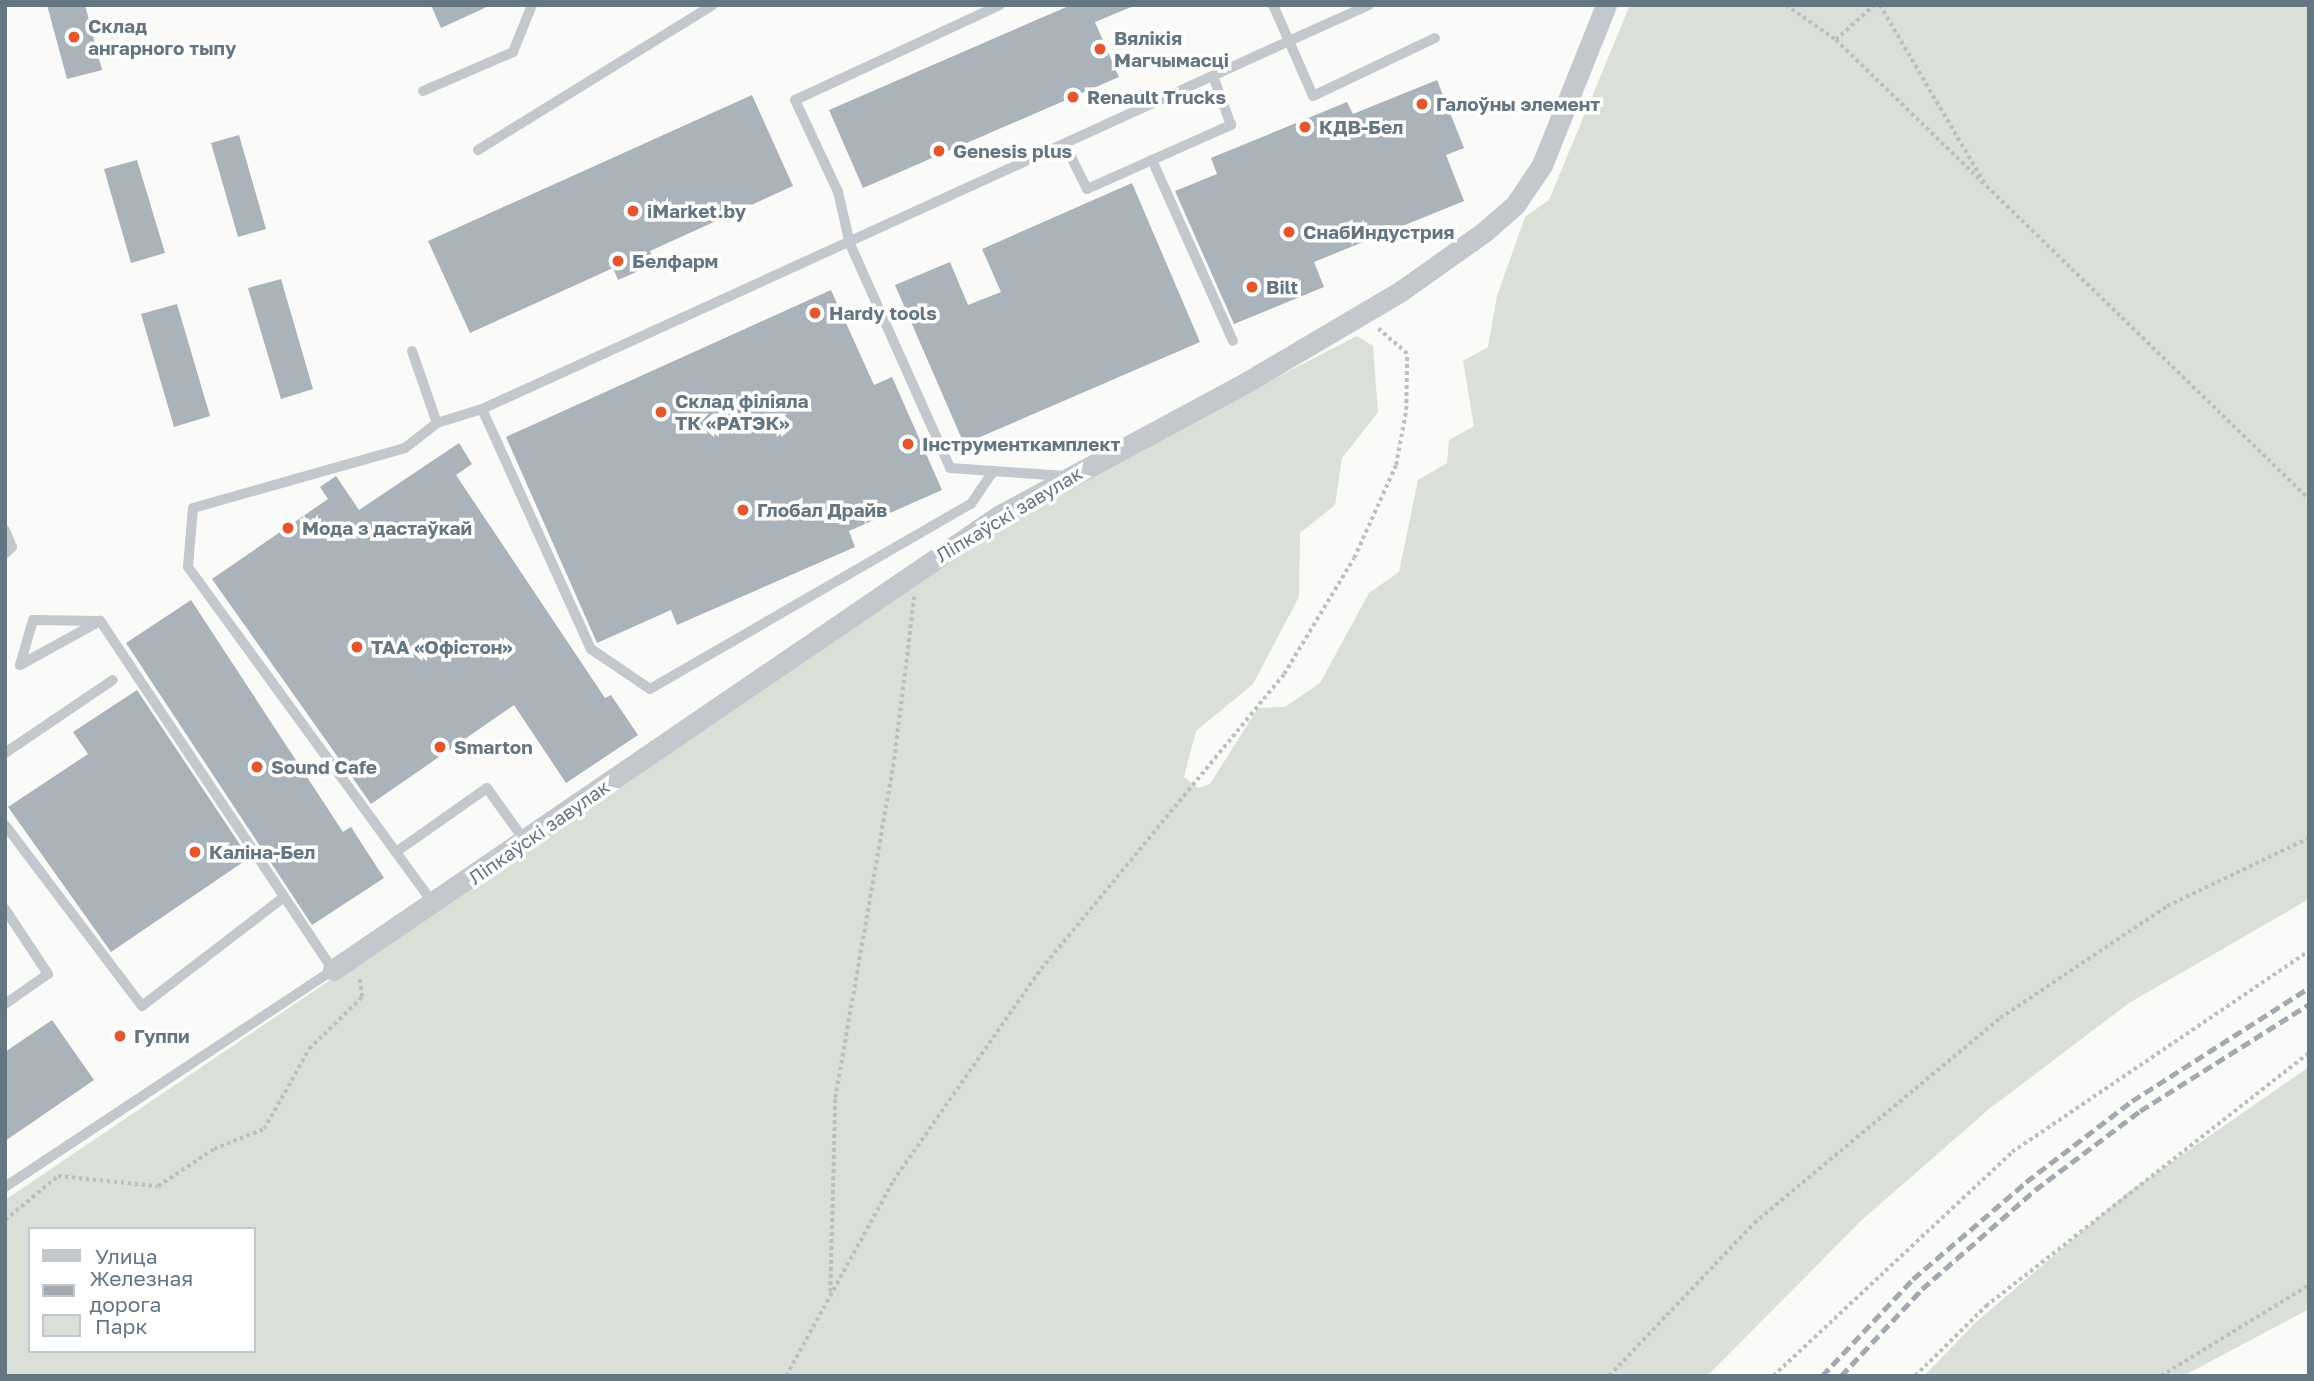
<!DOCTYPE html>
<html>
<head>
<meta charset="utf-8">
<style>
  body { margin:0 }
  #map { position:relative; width:2314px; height:1381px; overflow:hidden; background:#fafaf8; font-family:"Golos Text",sans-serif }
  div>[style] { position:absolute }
  .green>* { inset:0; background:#dadfd7 }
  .building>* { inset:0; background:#aab3b9 }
  .path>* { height:3.5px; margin-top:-1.75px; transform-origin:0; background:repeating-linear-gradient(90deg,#bbbfc2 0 3.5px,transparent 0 7px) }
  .service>* { height:10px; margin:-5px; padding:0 5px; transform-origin:5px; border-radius:5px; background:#c3c8cc }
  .minor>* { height:21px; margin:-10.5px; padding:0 10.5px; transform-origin:10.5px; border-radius:10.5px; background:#c3c8cc }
  .rail>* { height:5px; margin-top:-2.5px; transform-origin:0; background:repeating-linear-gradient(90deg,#a2aab0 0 10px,transparent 0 15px) }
  .dots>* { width:19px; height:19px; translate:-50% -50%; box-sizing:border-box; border:4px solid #fff; border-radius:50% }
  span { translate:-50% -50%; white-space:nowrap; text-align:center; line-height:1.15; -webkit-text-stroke:7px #fff; paint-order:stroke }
  .poi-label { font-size:19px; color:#657683; font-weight:700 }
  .left { translate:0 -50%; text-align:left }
  .street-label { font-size:19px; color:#657683 }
  .frame { position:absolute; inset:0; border:7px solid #657683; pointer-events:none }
  .legend { position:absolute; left:28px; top:1227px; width:228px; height:126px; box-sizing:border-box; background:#fff; border:2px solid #c1c8cd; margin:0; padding:9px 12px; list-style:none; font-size:21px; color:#657683 }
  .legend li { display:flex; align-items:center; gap:14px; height:35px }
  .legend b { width:35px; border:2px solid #c1c8cd }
</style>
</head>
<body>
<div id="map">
  <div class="green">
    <i style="clip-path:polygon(evenodd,1630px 5px,2309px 5px,2309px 899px,2129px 1003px,1989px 1109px,1863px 1219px,1707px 1376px,5px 1376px,5px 1200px,1044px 497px,1357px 336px,1373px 346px,1378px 412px,1342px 458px,1335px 505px,1300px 533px,1299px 597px,1253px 684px,1196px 731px,1184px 777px,1198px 788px,1210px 784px,1258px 708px,1285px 707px,1320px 683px,1369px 593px,1399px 572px,1418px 480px,1447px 463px,1449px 440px,1474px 426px,1463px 361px,1488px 347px,1497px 296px,1525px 217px,1549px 200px,1630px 5px,30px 1229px,254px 1229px,254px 1351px,30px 1351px,30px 1229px)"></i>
    <i style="clip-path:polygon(2309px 1067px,2309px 1309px,2183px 1376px,1924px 1376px,1975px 1323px,2127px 1193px)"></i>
  </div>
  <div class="building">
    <i style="clip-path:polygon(47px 5px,85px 5px,102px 70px,67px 79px)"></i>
    <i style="clip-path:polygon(431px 5px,491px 5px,441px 28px)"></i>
    <i style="clip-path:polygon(1071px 5px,1136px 5px,1095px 22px,1119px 77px,863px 188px,829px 110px)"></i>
    <i style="clip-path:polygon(1437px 80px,1464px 148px,1446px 155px,1464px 201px,1314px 262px,1324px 287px,1234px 324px,1175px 191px,1217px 174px,1211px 158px,1347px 102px,1353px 114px)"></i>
    <i style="clip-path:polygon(752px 95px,793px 186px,650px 251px,655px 264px,618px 280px,613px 268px,470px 333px,428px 241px)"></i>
    <i style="clip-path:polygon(239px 135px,266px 229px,238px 237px,211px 143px)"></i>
    <i style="clip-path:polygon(137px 160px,165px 253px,131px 263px,104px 169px)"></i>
    <i style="clip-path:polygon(1132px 183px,1200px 342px,964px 444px,895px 285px,950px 262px,968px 305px,1001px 292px,982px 249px)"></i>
    <i style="clip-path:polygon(281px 279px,313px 389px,281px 399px,248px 288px)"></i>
    <i style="clip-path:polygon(831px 290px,874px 385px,892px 377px,942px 490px,849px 531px,855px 547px,677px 625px,671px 610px,597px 643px,506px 437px)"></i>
    <i style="clip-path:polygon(177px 304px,210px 416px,174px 427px,141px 314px)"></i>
    <i style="clip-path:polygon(459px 443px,472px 464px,456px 475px,605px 698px,611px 695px,638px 735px,566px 783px,514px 705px,371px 804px,212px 579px,328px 499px,320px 487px,336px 476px,359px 510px)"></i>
    <i style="clip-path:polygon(191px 600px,343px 832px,351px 827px,384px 878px,312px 925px,126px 643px)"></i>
    <i style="clip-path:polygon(137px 690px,249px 858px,111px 952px,8px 807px,88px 754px,73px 732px)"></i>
    <i style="clip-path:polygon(52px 1020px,94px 1080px,5px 1141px,5px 1052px)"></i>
  </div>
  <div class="path">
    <i style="left:1786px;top:5px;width:61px;rotate:35deg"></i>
    <i style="left:1875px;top:5px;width:52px;rotate:138.1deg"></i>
    <i style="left:1836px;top:40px;width:659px;rotate:44.14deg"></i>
    <i style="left:1880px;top:5px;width:208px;rotate:59.6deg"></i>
    <i style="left:5px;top:1220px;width:69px;rotate:-39.7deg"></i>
    <i style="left:58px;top:1176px;width:100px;rotate:5.7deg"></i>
    <i style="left:158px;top:1186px;width:67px;rotate:-33.5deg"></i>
    <i style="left:214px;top:1149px;width:54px;rotate:-21.8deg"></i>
    <i style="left:264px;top:1129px;width:92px;rotate:-60.6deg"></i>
    <i style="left:309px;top:1049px;width:74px;rotate:-44.5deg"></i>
    <i style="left:362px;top:997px;width:19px;rotate:-99deg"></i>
    <i style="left:830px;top:1292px;width:194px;rotate:-88.5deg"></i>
    <i style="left:835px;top:1098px;width:343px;rotate:-80.1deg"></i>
    <i style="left:894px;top:760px;width:165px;rotate:-83deg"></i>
    <i style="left:786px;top:1376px;width:222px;rotate:-61.2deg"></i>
    <i style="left:893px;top:1181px;width:259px;rotate:-55.1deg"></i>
    <i style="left:1041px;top:969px;width:382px;rotate:-50.5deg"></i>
    <i style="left:1284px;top:674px;width:135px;rotate:-58.9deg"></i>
    <i style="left:1354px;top:558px;width:102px;rotate:-65.7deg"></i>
    <i style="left:1396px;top:465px;width:56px;rotate:-79.7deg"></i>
    <i style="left:1406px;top:410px;width:56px;rotate:-89deg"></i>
    <i style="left:1407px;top:354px;width:38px;rotate:-139deg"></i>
    <i style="left:1609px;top:1376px;width:211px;rotate:-46.5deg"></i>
    <i style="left:1754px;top:1223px;width:320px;rotate:-39.8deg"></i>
    <i style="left:2000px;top:1018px;width:201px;rotate:-33.8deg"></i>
    <i style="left:2167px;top:906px;width:157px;rotate:-25.6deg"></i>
    <i style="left:1773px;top:1376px;width:328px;rotate:-43.1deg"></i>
    <i style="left:2012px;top:1152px;width:359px;rotate:-34.1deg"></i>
    <i style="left:1915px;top:1376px;width:100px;rotate:-44.6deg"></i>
    <i style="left:1986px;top:1306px;width:410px;rotate:-38.1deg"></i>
    <i style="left:2161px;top:1376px;width:174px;rotate:-31.6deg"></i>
  </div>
  <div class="service">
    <i style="left:1000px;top:5px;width:226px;rotate:155.1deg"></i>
    <i style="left:795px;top:100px;width:102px;rotate:64.9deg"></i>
    <i style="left:838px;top:192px;width:53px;rotate:77deg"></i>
    <i style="left:850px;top:244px;width:245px;rotate:65.9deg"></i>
    <i style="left:950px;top:468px;width:115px;rotate:4deg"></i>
    <i style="left:1369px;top:5px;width:88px;rotate:155.8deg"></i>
    <i style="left:1289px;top:41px;width:60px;rotate:66.4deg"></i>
    <i style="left:1313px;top:96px;width:135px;rotate:-25.4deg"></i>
    <i style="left:423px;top:91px;width:98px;rotate:-23.4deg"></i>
    <i style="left:513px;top:52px;width:51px;rotate:-68deg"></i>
    <i style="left:1065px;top:145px;width:49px;rotate:63.4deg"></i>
    <i style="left:1087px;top:189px;width:158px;rotate:-24deg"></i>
    <i style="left:1231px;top:125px;width:52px;rotate:-110.2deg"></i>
    <i style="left:478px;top:150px;width:276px;rotate:-31.7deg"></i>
    <i style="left:1152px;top:160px;width:198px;rotate:65.9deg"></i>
    <i style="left:412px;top:351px;width:76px;rotate:70.9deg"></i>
    <i style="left:482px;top:409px;width:264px;rotate:65.6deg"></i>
    <i style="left:591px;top:649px;width:71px;rotate:34.1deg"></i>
    <i style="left:650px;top:689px;width:370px;rotate:-30deg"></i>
    <i style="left:971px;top:504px;width:40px;rotate:-56deg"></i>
    <i style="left:5px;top:530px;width:18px;rotate:68deg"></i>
    <i style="left:12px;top:547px;width:10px;rotate:135deg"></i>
    <i style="left:5px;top:753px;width:130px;rotate:-34.1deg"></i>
    <i style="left:5px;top:825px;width:227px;rotate:52.9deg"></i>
    <i style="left:142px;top:1006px;width:179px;rotate:-37.5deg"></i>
    <i style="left:396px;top:852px;width:111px;rotate:-35.1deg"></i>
    <i style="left:487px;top:788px;width:65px;rotate:54.4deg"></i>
    <i style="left:433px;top:903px;width:416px;rotate:-126.1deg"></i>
    <i style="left:188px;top:567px;width:59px;rotate:-85.2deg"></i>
    <i style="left:193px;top:508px;width:220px;rotate:-15.8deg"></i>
    <i style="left:405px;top:448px;width:41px;rotate:-38deg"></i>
    <i style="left:437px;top:423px;width:47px;rotate:-17.3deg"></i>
    <i style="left:482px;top:409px;width:887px;rotate:-24.51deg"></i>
    <i style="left:1289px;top:41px;width:39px;rotate:-114deg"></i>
    <i style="left:5px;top:909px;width:78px;rotate:56.5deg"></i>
    <i style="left:48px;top:974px;width:52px;rotate:145.1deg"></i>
    <i style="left:5px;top:1187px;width:393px;rotate:-33.5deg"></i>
    <i style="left:333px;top:970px;width:420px;rotate:-123.7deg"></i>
    <i style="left:100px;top:621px;width:67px;rotate:-179.1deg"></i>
    <i style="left:33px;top:620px;width:47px;rotate:106.1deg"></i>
    <i style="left:20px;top:665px;width:91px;rotate:-28.8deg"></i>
  </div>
  <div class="minor">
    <i style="left:333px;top:970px;width:807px;rotate:-34.3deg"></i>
    <i style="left:1000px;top:515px;width:278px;rotate:-28.3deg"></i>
    <i style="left:1245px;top:383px;width:181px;rotate:-30.5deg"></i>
    <i style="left:1401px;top:291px;width:102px;rotate:-35.4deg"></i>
    <i style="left:1484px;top:232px;width:41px;rotate:-41.1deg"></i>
    <i style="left:1515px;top:205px;width:48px;rotate:-56deg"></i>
    <i style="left:1542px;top:165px;width:172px;rotate:-68.2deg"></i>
  </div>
  <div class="rail">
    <i style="left:1822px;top:1376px;width:133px;rotate:-46.8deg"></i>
    <i style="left:1913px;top:1279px;width:149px;rotate:-40.6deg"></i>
    <i style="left:2026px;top:1182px;width:133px;rotate:-37.4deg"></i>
    <i style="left:2132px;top:1101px;width:210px;rotate:-32.6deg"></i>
    <i style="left:1841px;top:1376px;width:119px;rotate:-47deg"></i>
    <i style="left:1922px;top:1289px;width:150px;rotate:-41.2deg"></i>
    <i style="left:2035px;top:1190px;width:131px;rotate:-37deg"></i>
    <i style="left:2140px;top:1111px;width:200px;rotate:-32.3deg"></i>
  </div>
  <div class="dots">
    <i style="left:74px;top:37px;background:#e4572e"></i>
    <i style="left:1100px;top:49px;background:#e4572e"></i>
    <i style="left:1073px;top:97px;background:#e4572e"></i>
    <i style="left:1422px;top:104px;background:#e4572e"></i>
    <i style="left:1305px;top:127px;background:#e4572e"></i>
    <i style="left:939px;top:151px;background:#e4572e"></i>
    <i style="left:633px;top:211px;background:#e4572e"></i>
    <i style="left:1289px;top:232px;background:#e4572e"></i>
    <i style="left:618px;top:261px;background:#e4572e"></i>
    <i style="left:1252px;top:287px;background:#e4572e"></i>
    <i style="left:815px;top:313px;background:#e4572e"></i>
    <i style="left:661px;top:412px;background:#e4572e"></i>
    <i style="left:908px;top:444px;background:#e4572e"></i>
    <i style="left:743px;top:510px;background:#e4572e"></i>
    <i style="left:288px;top:528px;background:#e4572e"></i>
    <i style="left:357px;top:647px;background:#e4572e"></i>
    <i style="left:440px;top:747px;background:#e4572e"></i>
    <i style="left:257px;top:767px;background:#e4572e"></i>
    <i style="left:195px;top:852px;background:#e4572e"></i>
    <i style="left:120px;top:1036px;background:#e4572e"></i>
  </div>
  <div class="poi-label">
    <span class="left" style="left:88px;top:37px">Склад<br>ангарного тыпу</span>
    <span class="left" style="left:1114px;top:49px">Вялікія<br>Магчымасці</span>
    <span class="left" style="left:1087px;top:97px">Renault Trucks</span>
    <span class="left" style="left:1436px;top:104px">Галоўны элемент</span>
    <span class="left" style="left:1319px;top:127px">КДВ-Бел</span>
    <span class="left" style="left:953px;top:151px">Genesis plus</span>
    <span class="left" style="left:647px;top:211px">iMarket.by</span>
    <span class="left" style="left:1303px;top:232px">СнабИндустрия</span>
    <span class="left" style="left:632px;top:261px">Белфарм</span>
    <span class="left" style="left:1266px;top:287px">Bilt</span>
    <span class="left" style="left:829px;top:313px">Hardy tools</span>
    <span class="left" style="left:675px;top:412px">Склад філіяла<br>ТК «РАТЭК»</span>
    <span class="left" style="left:922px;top:444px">Інструменткамплект</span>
    <span class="left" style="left:757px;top:510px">Глобал Драйв</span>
    <span class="left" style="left:302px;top:528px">Мода з дастаўкай</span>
    <span class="left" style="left:371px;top:647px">ТАА «Офістон»</span>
    <span class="left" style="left:454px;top:747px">Smarton</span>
    <span class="left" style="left:271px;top:767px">Sound Cafe</span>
    <span class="left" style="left:209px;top:852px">Каліна-Бел</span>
    <span class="left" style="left:134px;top:1036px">Гуппи</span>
  </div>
  <div class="street-label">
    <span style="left:1009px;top:514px;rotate:-31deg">Ліпкаўскі завулак</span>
    <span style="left:539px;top:832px;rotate:-35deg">Ліпкаўскі завулак</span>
  </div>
  <div class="frame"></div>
  <ul class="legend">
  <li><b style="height:9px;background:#c3c8cc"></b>Улица</li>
  <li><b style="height:9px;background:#a2aab0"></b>Железная дорога</li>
  <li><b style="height:19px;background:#dadfd7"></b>Парк</li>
  </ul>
</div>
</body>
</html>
